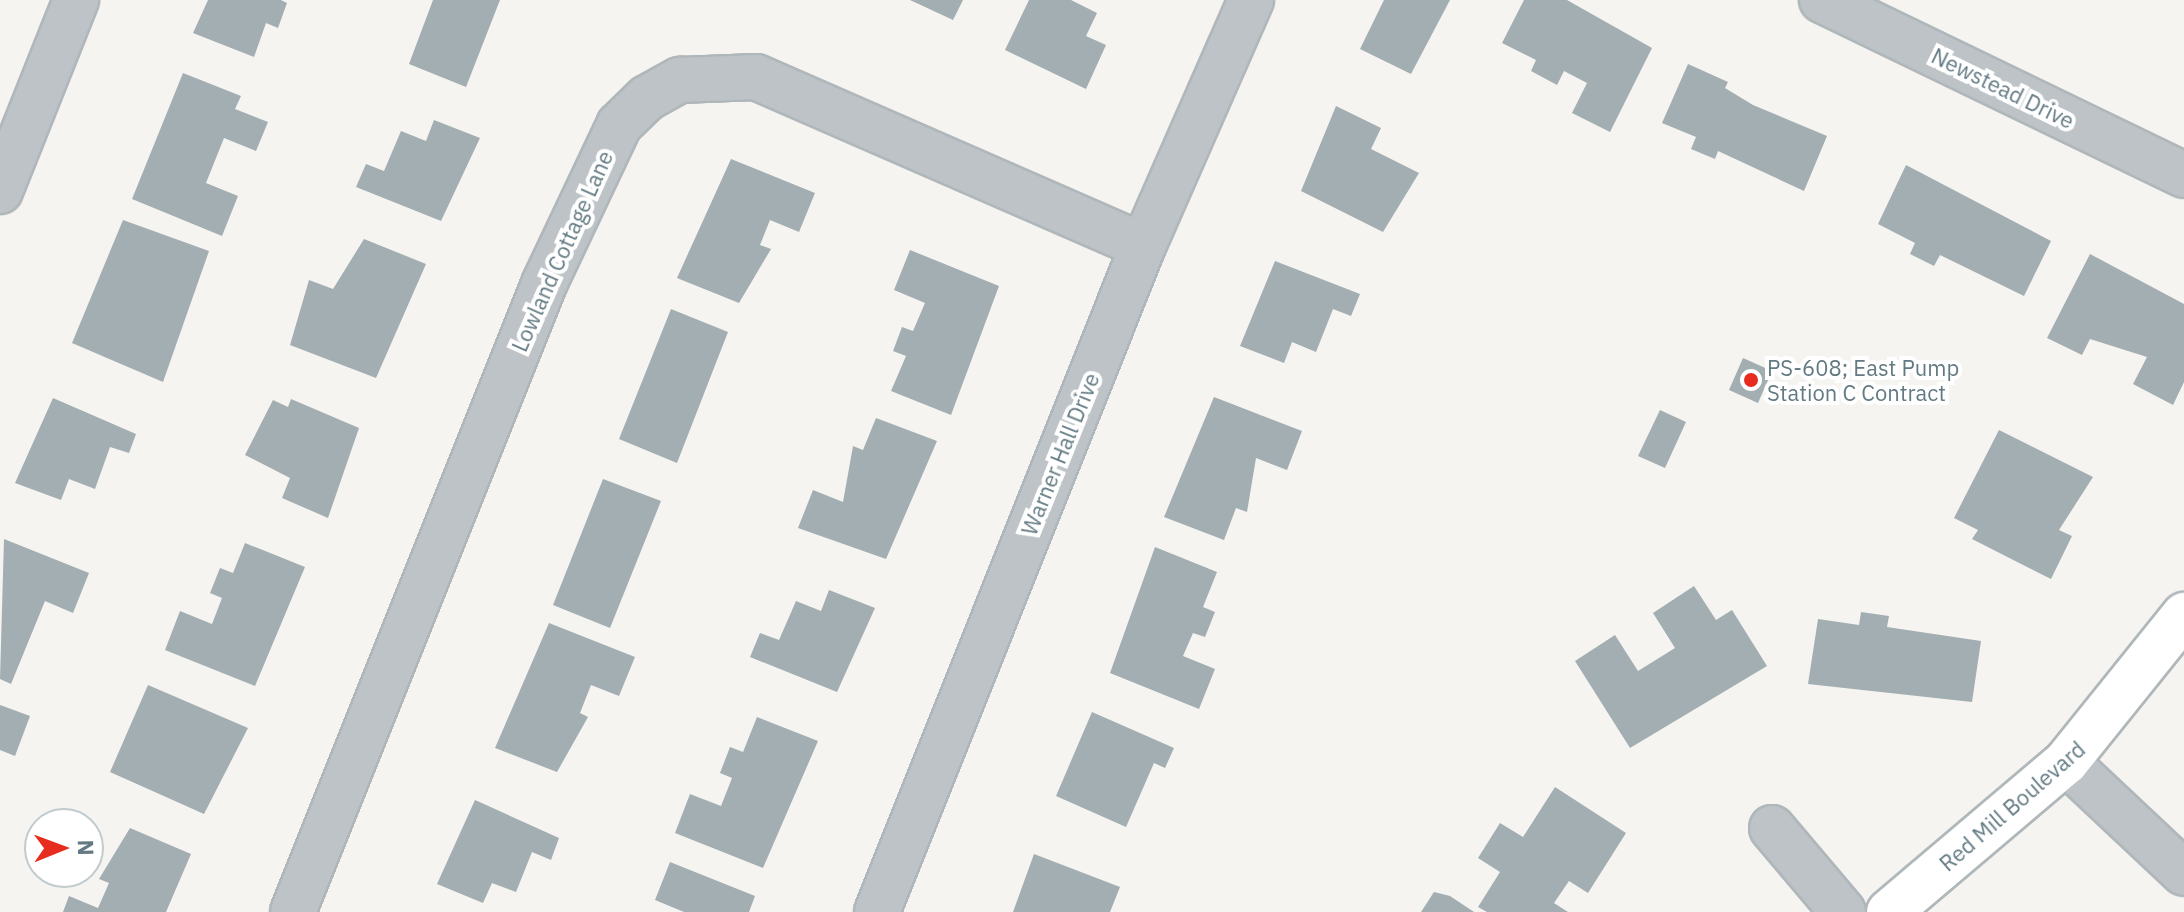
<!DOCTYPE html>
<html>
<head>
<meta charset="utf-8">
<style>
  body { margin:0 }
  #map { position:relative; width:2184px; height:912px; overflow:hidden; background:#f5f4f1; font-family:"IBM Plex Sans",sans-serif }
  div>[style] { position:absolute }
  .building>* { inset:0; background:#a2aeb1 }
  .roads { filter:drop-shadow(2px 0 #b0b7ba) drop-shadow(-2px 0 #b0b7ba) drop-shadow(0 2px #b0b7ba) drop-shadow(0 -2px #b0b7ba) }
  .street>* { height:44px; margin:-22px; padding:0 22px; transform-origin:22px; border-radius:22px; background:#bdc3c6 }
  .secondary>* { height:44px; margin:-22px; padding:0 22px; transform-origin:22px; border-radius:22px; background:#fff }
  .dots>* { width:22px; height:22px; translate:-50% -50%; box-sizing:border-box; border:4px solid #fff; border-radius:50% }
  span { translate:-50% -50%; white-space:nowrap; text-align:center; line-height:1.15; -webkit-text-stroke:8px #fff; paint-order:stroke }
  .street-label { font-size:22px; color:#637a83 }
  .poi-label { font-size:22px; color:#637a83 }
  .left { translate:0 -50%; text-align:left }
  .north { position:absolute; left:24px; top:808px; width:80px; height:80px; box-sizing:border-box; background:#fff; border:2px solid #c1cacd; border-radius:50%; rotate:89deg; font-size:22px; font-weight:700; line-height:32px; text-align:center; color:#637a83 }
  .north::after { content:''; display:block; margin:auto; width:28px; height:36px; background:#e62d1f; clip-path:polygon(50% 0,100% 100%,50% 72%,0 100%) }
</style>
</head>
<body>
<div id="map">
  <div class="building">
    <i style="clip-path:polygon(208px 0,281px 0,287px 3px,278px 28px,266px 23px,254px 57px,193px 33px)"></i>
    <i style="clip-path:polygon(433px 0,500px 0,466px 87px,409px 64px)"></i>
    <i style="clip-path:polygon(910px 0,963px 0,953px 20px)"></i>
    <i style="clip-path:polygon(1029px 0,1071px 0,1097px 13px,1086px 36px,1106px 45px,1086px 89px,1005px 50px)"></i>
    <i style="clip-path:polygon(1384px 0,1450px 0,1411px 74px,1360px 49px)"></i>
    <i style="clip-path:polygon(1524px 0,1567px 0,1652px 48px,1610px 132px,1572px 113px,1587px 83px,1564px 71px,1557px 85px,1531px 71px,1536px 60px,1502px 43px)"></i>
    <i style="clip-path:polygon(1688px 64px,1728px 82px,1725px 88px,1753px 105px,1827px 136px,1804px 191px,1718px 151px,1715px 159px,1691px 149px,1696px 137px,1662px 123px)"></i>
    <i style="clip-path:polygon(183px 73px,241px 96px,235px 109px,268px 122px,256px 151px,224px 138px,206px 183px,238px 196px,222px 236px,132px 199px)"></i>
    <i style="clip-path:polygon(1336px 106px,1381px 128px,1371px 149px,1419px 173px,1383px 232px,1301px 191px)"></i>
    <i style="clip-path:polygon(434px 120px,480px 138px,441px 221px,356px 187px,366px 164px,384px 171px,401px 131px,426px 141px)"></i>
    <i style="clip-path:polygon(731px 159px,815px 193px,799px 232px,770px 220px,760px 245px,771px 249px,739px 303px,677px 278px)"></i>
    <i style="clip-path:polygon(1906px 165px,2051px 241px,2024px 296px,1940px 255px,1934px 266px,1910px 254px,1915px 243px,1878px 224px)"></i>
    <i style="clip-path:polygon(123px 220px,209px 251px,163px 382px,72px 343px)"></i>
    <i style="clip-path:polygon(364px 239px,426px 264px,376px 378px,290px 345px,309px 280px,333px 289px)"></i>
    <i style="clip-path:polygon(910px 250px,999px 286px,951px 415px,891px 391px,906px 356px,893px 351px,902px 327px,913px 331px,925px 303px,894px 290px)"></i>
    <i style="clip-path:polygon(2090px 254px,2184px 304px,2184px 382px,2173px 405px,2133px 384px,2147px 357px,2090px 339px,2082px 355px,2047px 338px)"></i>
    <i style="clip-path:polygon(1275px 261px,1360px 294px,1351px 316px,1333px 309px,1316px 352px,1292px 342px,1284px 363px,1240px 346px)"></i>
    <i style="clip-path:polygon(671px 309px,728px 332px,677px 463px,619px 439px)"></i>
    <i style="clip-path:polygon(1743px 358px,1772px 371px,1758px 403px,1729px 390px)"></i>
    <i style="clip-path:polygon(1214px 397px,1302px 431px,1287px 470px,1256px 458px,1247px 512px,1236px 508px,1224px 540px,1164px 517px)"></i>
    <i style="clip-path:polygon(53px 398px,136px 434px,129px 453px,110px 447px,95px 489px,69px 479px,61px 500px,15px 483px)"></i>
    <i style="clip-path:polygon(291px 399px,359px 428px,328px 518px,282px 498px,290px 478px,245px 455px,273px 400px,288px 407px)"></i>
    <i style="clip-path:polygon(1660px 410px,1686px 422px,1665px 468px,1638px 456px)"></i>
    <i style="clip-path:polygon(876px 418px,937px 441px,886px 559px,798px 528px,813px 490px,843px 502px,853px 446px,863px 450px)"></i>
    <i style="clip-path:polygon(1999px 430px,2093px 477px,2059px 530px,2072px 536px,2051px 579px,1972px 539px,1978px 530px,1954px 518px)"></i>
    <i style="clip-path:polygon(603px 479px,661px 501px,610px 628px,553px 605px)"></i>
    <i style="clip-path:polygon(4px 539px,89px 573px,73px 613px,45px 601px,11px 684px,0 679px)"></i>
    <i style="clip-path:polygon(245px 543px,305px 567px,255px 686px,165px 650px,180px 611px,212px 624px,222px 598px,210px 593px,220px 568px,233px 573px)"></i>
    <i style="clip-path:polygon(1155px 547px,1217px 572px,1203px 607px,1215px 612px,1205px 637px,1193px 633px,1183px 656px,1215px 669px,1199px 709px,1110px 673px)"></i>
    <i style="clip-path:polygon(1694px 586px,1716px 620px,1732px 610px,1767px 666px,1630px 748px,1575px 661px,1615px 635px,1638px 671px,1675px 648px,1653px 613px)"></i>
    <i style="clip-path:polygon(829px 590px,875px 608px,837px 692px,750px 657px,760px 633px,779px 640px,796px 601px,821px 611px)"></i>
    <i style="clip-path:polygon(1861px 612px,1889px 616px,1887px 627px,1981px 641px,1972px 702px,1808px 684px,1818px 619px,1859px 625px)"></i>
    <i style="clip-path:polygon(549px 623px,635px 657px,619px 696px,591px 685px,580px 713px,588px 717px,557px 772px,495px 748px)"></i>
    <i style="clip-path:polygon(148px 685px,248px 728px,204px 814px,110px 772px)"></i>
    <i style="clip-path:polygon(0 705px,30px 716px,15px 756px,0 750px)"></i>
    <i style="clip-path:polygon(1092px 712px,1174px 748px,1165px 768px,1154px 763px,1126px 827px,1056px 796px)"></i>
    <i style="clip-path:polygon(757px 717px,818px 741px,763px 868px,675px 833px,690px 794px,721px 806px,732px 778px,720px 773px,730px 747px,743px 752px)"></i>
    <i style="clip-path:polygon(1555px 787px,1626px 833px,1588px 893px,1569px 881px,1554px 903px,1568px 912px,1487px 912px,1478px 907px,1500px 872px,1478px 858px,1500px 823px,1523px 837px)"></i>
    <i style="clip-path:polygon(475px 800px,559px 838px,551px 860px,532px 852px,516px 892px,492px 883px,483px 903px,437px 884px)"></i>
    <i style="clip-path:polygon(130px 828px,191px 854px,166px 912px,63px 912px,69px 896px,98px 908px,109px 883px,99px 879px)"></i>
    <i style="clip-path:polygon(1034px 854px,1120px 887px,1110px 912px,1013px 912px)"></i>
    <i style="clip-path:polygon(670px 862px,755px 896px,749px 912px,684px 912px,655px 900px)"></i>
    <i style="clip-path:polygon(1434px 892px,1450px 896px,1474px 912px,1421px 912px)"></i>
  </div>
  <div class="roads">
    <div class="street">
      <i style="left:1822px;top:0;width:402px;rotate:25.8deg"></i>
      <i style="left:0;top:191px;width:206px;rotate:-68.3deg"></i>
      <i style="left:2066px;top:762px;width:162px;rotate:43.2deg"></i>
      <i style="left:1772px;top:828px;width:110px;rotate:49.8deg"></i>
      <i style="left:293px;top:912px;width:676px;rotate:-68.21deg"></i>
      <i style="left:544px;top:284px;width:176px;rotate:-64.7deg"></i>
      <i style="left:619px;top:125px;width:39px;rotate:-44deg"></i>
      <i style="left:647px;top:98px;width:38px;rotate:-29deg"></i>
      <i style="left:680px;top:80px;width:76px;rotate:-2.3deg"></i>
      <i style="left:756px;top:77px;width:422px;rotate:23.6deg"></i>
      <i style="left:877px;top:912px;width:717px;rotate:-68.23deg"></i>
      <i style="left:1143px;top:246px;width:269px;rotate:-66.3deg"></i>
    </div>
    <div class="secondary">
      <i style="left:1889px;top:912px;width:232px;rotate:-40.3deg"></i>
      <i style="left:2066px;top:762px;width:189px;rotate:-51.2deg"></i>
    </div>
  </div>
  <div class="dots">
    <i style="left:1751px;top:380px;background:#e62d1f"></i>
  </div>
  <div class="street-label">
    <span style="left:2003px;top:88px;rotate:26deg">Newstead Drive</span>
    <span style="left:562px;top:251px;rotate:-66deg">Lowland Cottage Lane</span>
    <span style="left:1060px;top:454px;rotate:-68deg">Warner Hall Drive</span>
    <span style="left:2012px;top:806px;rotate:-41deg">Red Mill Boulevard</span>
  </div>
  <div class="poi-label">
    <span class="left" style="left:1767px;top:380px">PS-608; East Pump<br>Station C Contract</span>
  </div>
  <div class="north">N</div>
</div>
</body>
</html>
